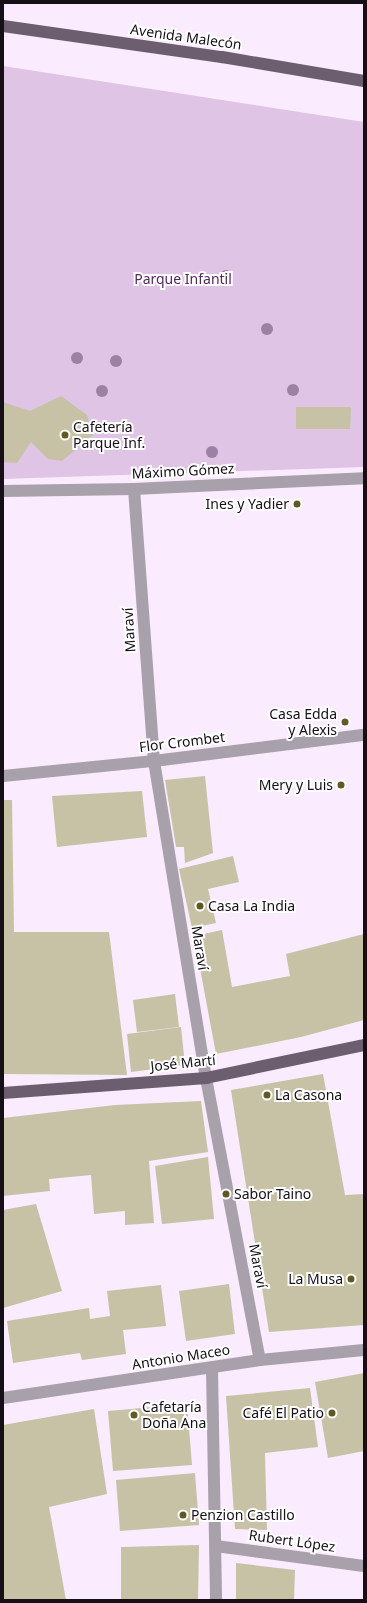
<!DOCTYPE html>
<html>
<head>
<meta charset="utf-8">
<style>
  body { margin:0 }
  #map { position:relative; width:367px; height:1603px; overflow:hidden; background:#faebfe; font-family:"Noto Sans",sans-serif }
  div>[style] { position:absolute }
  .green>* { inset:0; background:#dfc4e5 }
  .building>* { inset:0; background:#c7c1a6 }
  .minor>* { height:12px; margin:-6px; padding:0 6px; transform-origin:6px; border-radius:6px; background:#a8a0aa }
  .major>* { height:12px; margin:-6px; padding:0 6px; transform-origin:6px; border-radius:6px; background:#6c5e6f }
  .trees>* { width:12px; height:12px; margin:-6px; border-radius:50%; background:#9e80a5 }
  .dots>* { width:11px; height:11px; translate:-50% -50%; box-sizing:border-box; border:2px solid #fff; border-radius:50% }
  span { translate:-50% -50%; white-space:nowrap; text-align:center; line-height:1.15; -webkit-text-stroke:4px #fff; paint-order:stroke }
  .street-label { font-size:14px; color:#160f17 }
  .park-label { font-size:14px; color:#53285c }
  .poi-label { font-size:14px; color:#160f17 }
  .left { translate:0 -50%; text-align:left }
  .right { translate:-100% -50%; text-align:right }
  .frame { position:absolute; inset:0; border:4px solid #160f17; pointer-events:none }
</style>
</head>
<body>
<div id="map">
  <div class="green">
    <i style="clip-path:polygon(3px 66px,364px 122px,364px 467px,3px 479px)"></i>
  </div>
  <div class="building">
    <i style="clip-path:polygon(61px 396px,87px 415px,93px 435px,62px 461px,48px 459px,31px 442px,17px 463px,3px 462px,3px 402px,30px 411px)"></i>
    <i style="clip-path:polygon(296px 407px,351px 407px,350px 429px,296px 429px)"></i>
    <i style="clip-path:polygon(205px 776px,213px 853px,185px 863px,184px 847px,176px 847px,165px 780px)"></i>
    <i style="clip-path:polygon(142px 791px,147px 837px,57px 847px,52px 796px)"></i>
    <i style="clip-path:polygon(3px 800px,12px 800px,14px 932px,109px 932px,127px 1075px,3px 1074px)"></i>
    <i style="clip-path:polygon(233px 856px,239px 882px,208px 889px,216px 923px,192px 928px,179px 869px)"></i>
    <i style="clip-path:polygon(222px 930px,232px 987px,290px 976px,286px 954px,364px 934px,364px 1020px,301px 1037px,216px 1054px,194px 936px)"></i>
    <i style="clip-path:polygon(175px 994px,179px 1027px,137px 1032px,133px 1000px)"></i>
    <i style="clip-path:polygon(181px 1027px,185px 1065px,131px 1072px,127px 1034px)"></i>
    <i style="clip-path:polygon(323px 1074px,345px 1195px,364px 1194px,364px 1325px,269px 1332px,231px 1090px)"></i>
    <i style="clip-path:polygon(201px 1101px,208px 1152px,149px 1161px,154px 1223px,125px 1225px,125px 1211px,94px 1214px,91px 1175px,49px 1179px,50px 1191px,3px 1196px,3px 1118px,115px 1105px)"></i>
    <i style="clip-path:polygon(208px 1157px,214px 1219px,162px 1224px,155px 1166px)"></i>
    <i style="clip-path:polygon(36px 1204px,62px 1291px,3px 1308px,3px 1210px)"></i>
    <i style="clip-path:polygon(229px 1284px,235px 1334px,186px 1341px,179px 1291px)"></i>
    <i style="clip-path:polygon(161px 1285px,166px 1326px,123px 1330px,126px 1354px,82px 1360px,80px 1353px,13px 1363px,7px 1321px,89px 1308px,90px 1319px,110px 1316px,107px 1291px)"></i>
    <i style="clip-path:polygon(364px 1373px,364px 1451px,328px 1458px,315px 1382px)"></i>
    <i style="clip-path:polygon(310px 1388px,318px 1447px,265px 1453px,267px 1530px,235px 1529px,226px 1396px)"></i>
    <i style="clip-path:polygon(187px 1404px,192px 1465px,113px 1471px,108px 1411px)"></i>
    <i style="clip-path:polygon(94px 1409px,107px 1494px,49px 1507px,66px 1600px,3px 1600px,3px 1425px)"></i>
    <i style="clip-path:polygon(195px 1473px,199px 1525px,120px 1531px,116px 1480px)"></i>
    <i style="clip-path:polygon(199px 1545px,198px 1600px,121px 1600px,121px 1547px)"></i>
    <i style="clip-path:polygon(236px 1563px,295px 1570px,294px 1600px,236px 1600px)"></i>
  </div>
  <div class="minor">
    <i style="left:134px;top:489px;width:273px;rotate:85.8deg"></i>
    <i style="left:154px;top:761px;width:321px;rotate:80.7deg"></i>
    <i style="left:206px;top:1078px;width:287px;rotate:79.2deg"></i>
    <i style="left:3px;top:491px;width:131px;rotate:-0.9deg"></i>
    <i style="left:134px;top:489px;width:230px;rotate:-2.7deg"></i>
    <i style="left:3px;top:776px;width:152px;rotate:-5.7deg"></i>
    <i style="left:154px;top:761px;width:212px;rotate:-7.1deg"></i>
    <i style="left:212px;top:1368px;width:232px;rotate:89deg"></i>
    <i style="left:3px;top:1398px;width:260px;rotate:-8.4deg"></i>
    <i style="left:260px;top:1360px;width:104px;rotate:-5.5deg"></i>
    <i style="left:216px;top:1546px;width:149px;rotate:7.7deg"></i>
  </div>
  <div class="major">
    <i style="left:3px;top:26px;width:221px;rotate:8.1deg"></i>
    <i style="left:222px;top:57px;width:144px;rotate:9.6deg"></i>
    <i style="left:3px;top:1093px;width:204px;rotate:-4.2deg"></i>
    <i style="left:206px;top:1078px;width:161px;rotate:-11.8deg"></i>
  </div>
  <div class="trees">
    <i style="left:226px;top:276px"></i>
    <i style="left:267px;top:329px"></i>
    <i style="left:77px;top:358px"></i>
    <i style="left:116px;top:361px"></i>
    <i style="left:293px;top:390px"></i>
    <i style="left:102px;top:391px"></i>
    <i style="left:212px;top:452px"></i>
  </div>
  <div class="dots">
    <i style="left:65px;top:435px;background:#635724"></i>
    <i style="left:297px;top:504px;background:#635724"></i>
    <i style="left:345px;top:722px;background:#635724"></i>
    <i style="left:341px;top:785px;background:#635724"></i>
    <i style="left:200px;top:906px;background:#635724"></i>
    <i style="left:267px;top:1095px;background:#635724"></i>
    <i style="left:226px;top:1194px;background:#635724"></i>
    <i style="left:351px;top:1279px;background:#635724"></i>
    <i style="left:332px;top:1413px;background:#635724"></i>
    <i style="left:134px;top:1415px;background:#635724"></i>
    <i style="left:183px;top:1515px;background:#635724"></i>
  </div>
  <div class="street-label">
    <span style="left:186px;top:37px;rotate:8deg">Avenida Malecón</span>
    <span style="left:183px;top:471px;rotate:-3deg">Máximo Gómez</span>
    <span style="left:129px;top:630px;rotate:-94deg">Maraví</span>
    <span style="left:182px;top:742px;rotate:-7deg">Flor Crombet</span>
    <span style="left:200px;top:948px;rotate:81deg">Maraví</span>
    <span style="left:183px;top:1063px;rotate:-6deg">José Martí</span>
    <span style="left:258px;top:1266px;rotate:79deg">Maraví</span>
    <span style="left:181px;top:1357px;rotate:-9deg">Antonio Maceo</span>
    <span style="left:292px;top:1541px;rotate:8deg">Rubert López</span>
  </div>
  <div class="park-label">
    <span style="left:183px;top:279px">Parque Infantil</span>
  </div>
  <div class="poi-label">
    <span class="left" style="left:73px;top:435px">Cafetería<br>Parque Inf.</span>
    <span class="right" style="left:289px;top:504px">Ines y Yadier</span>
    <span class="right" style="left:337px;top:722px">Casa Edda<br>y Alexis</span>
    <span class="right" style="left:333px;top:785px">Mery y Luis</span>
    <span class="left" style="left:208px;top:906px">Casa La India</span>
    <span class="left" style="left:275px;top:1095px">La Casona</span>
    <span class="left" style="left:234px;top:1194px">Sabor Taino</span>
    <span class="right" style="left:343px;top:1279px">La Musa</span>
    <span class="left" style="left:142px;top:1415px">Cafetaría<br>Doña Ana</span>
    <span class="right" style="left:324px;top:1413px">Café El Patio</span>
    <span class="left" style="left:191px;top:1515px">Penzion Castillo</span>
  </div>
  <div class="frame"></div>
</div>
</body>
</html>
